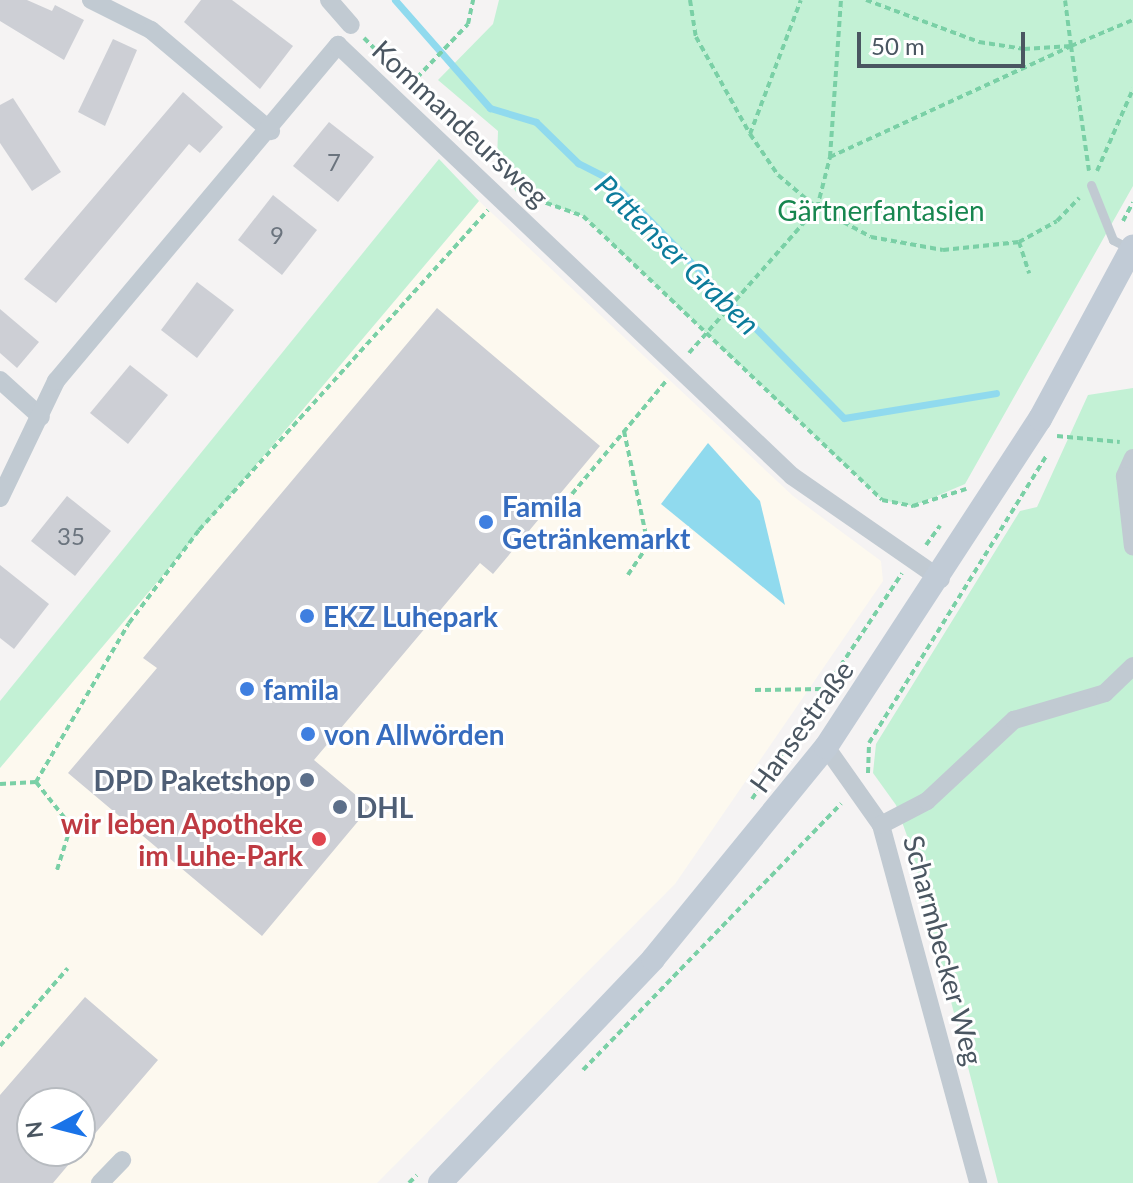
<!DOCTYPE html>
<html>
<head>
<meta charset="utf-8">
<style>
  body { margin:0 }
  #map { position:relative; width:1133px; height:1183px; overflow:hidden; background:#f5f3f3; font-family:Lato,sans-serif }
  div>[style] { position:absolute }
  .commercial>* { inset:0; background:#fdf9ef }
  .green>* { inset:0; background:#c3f1d5 }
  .water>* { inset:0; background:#90daee }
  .stream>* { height:7px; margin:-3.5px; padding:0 3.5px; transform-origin:3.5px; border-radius:3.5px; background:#90daee }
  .building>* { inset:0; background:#cdcfd5 }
  .path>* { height:4px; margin-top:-2px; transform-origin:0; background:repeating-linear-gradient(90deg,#7ad0a6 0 6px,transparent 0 10px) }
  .service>* { height:9px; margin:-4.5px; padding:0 4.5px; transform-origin:4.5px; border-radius:4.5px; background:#c1cad2 }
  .minor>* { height:18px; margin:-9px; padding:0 9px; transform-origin:9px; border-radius:9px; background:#c1cad2 }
  .secondary>* { height:24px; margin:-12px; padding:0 12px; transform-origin:12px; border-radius:12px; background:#c1cbd6 }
  .dots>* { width:22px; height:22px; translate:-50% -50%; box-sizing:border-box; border:4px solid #fff; border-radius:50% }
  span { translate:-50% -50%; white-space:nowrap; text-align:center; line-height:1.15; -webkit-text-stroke:6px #fff; paint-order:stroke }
  .number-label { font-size:24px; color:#6b747e }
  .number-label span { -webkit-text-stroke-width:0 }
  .street-label { font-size:28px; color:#4a5661 }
  .park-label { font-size:28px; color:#17864f }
  .shop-label { font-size:28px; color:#366cbe; font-weight:700 }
  .left { translate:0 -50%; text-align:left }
  .service-label { font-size:28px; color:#4e5e75; font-weight:700 }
  .right { translate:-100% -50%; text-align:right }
  .health-label { font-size:28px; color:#be3a42; font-weight:700 }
  .water-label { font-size:30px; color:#0c7c9b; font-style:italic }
  .north { position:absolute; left:16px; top:1087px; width:80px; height:80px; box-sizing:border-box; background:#fff; border:2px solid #b7bbc0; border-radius:50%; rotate:263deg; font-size:22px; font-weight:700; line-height:32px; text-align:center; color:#4a5661 }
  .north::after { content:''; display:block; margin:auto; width:28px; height:36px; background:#1a73e8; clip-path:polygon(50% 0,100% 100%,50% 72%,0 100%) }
  .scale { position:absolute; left:857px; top:32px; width:168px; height:36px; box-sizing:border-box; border:4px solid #4a5661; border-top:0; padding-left:10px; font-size:24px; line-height:28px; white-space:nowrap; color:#4a5661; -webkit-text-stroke:6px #fff; paint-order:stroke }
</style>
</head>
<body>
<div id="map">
  <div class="commercial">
    <i style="clip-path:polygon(evenodd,479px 201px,793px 496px,881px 561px,883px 581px,675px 884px,377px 1183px,0 1183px,0 768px,479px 201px,32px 1103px,80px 1103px,80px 1151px,32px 1151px,32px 1103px)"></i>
  </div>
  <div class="green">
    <i style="clip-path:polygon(499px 0,1133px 0,1133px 186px,965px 484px,913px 506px,882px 500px,583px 216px,516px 192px,497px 161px,498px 131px,438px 80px,493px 24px)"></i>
    <i style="clip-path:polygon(439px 159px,479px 201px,0 768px,0 701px)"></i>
    <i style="clip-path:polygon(1133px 388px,1133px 1183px,998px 1183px,911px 847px,896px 805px,873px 773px,876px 744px,1020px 511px,1037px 507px,1088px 395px)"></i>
  </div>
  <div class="water">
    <i style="clip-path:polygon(708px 443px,760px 501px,785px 605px,661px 504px)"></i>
  </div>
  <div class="stream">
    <i style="left:395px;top:0;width:144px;rotate:48.7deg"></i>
    <i style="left:490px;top:108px;width:48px;rotate:16.9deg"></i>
    <i style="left:536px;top:122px;width:59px;rotate:44.3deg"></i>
    <i style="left:578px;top:163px;width:35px;rotate:27deg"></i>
    <i style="left:609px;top:179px;width:335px;rotate:45.5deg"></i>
    <i style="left:844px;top:418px;width:154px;rotate:-9.3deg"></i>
  </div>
  <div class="building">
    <i style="clip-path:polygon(0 0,27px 0,52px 11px,55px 5px,84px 20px,64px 60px,0 21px)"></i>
    <i style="clip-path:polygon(201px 0,232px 0,293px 46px,260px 89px,184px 22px)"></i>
    <i style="clip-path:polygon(113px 39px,137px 50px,105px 126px,78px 112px)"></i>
    <i style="clip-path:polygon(183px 92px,223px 127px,200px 153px,189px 144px,56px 303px,24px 279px)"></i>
    <i style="clip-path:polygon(13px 98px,61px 172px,32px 191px,0 143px,0 105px)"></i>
    <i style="clip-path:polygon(329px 122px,374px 157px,338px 202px,293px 166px)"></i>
    <i style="clip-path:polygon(273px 195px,317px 230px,282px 275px,238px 240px)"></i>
    <i style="clip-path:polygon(197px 282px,234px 310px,197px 358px,161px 330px)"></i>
    <i style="clip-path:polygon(437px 308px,600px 446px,493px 574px,480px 563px,314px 760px,370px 807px,262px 936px,68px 773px,157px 668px,143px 658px)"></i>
    <i style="clip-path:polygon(0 309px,39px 342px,17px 368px,0 353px)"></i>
    <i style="clip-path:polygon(130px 365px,168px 395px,128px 444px,90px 413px)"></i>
    <i style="clip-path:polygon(67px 496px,111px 531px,75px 576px,31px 541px)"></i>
    <i style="clip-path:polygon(0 565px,49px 604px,14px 649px,0 638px)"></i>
    <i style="clip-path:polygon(85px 997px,158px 1060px,80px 1151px,80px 1103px,32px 1103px,32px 1151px,80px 1151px,53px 1183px,0 1183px,0 1095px)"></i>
  </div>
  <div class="path">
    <i style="left:690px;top:0;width:37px;rotate:81deg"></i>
    <i style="left:696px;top:37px;width:111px;rotate:60.9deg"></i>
    <i style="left:750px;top:134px;width:50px;rotate:55.7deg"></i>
    <i style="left:778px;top:175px;width:51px;rotate:40.2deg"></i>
    <i style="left:817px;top:208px;width:53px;rotate:-75.7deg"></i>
    <i style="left:830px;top:157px;width:265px;rotate:-24.7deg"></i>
    <i style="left:1071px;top:46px;width:46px;rotate:-97.4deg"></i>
    <i style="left:866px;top:0;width:121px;rotate:20.4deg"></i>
    <i style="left:979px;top:42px;width:46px;rotate:8.8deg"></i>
    <i style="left:1024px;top:49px;width:47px;rotate:-3.7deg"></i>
    <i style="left:1071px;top:46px;width:67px;rotate:-22.8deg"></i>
    <i style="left:364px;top:38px;width:24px;rotate:45deg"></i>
    <i style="left:1071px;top:46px;width:126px;rotate:81.8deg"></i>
    <i style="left:410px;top:85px;width:84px;rotate:-46.4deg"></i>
    <i style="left:468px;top:24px;width:25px;rotate:-78deg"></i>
    <i style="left:750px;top:134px;width:143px;rotate:-69.2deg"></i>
    <i style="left:830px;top:157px;width:157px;rotate:-86deg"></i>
    <i style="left:1097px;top:171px;width:90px;rotate:-66.3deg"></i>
    <i style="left:527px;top:196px;width:59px;rotate:19.7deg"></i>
    <i style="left:583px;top:216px;width:412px;rotate:43.5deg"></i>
    <i style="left:882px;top:500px;width:32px;rotate:11deg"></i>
    <i style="left:913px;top:506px;width:56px;rotate:-17.8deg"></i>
    <i style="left:1123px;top:221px;width:21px;rotate:-62deg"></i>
    <i style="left:1019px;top:242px;width:33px;rotate:72deg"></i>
    <i style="left:689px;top:353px;width:193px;rotate:-48.6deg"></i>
    <i style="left:817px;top:208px;width:61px;rotate:28.2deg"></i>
    <i style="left:871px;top:237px;width:73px;rotate:10.2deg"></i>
    <i style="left:943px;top:250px;width:76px;rotate:-6deg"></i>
    <i style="left:1019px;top:242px;width:43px;rotate:-28.9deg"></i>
    <i style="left:1057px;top:221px;width:32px;rotate:-46deg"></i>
    <i style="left:624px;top:431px;width:116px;rotate:78.1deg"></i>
    <i style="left:648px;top:545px;width:36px;rotate:124deg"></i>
    <i style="left:1057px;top:436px;width:63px;rotate:5.4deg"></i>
    <i style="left:572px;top:494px;width:147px;rotate:-50.2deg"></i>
    <i style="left:926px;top:545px;width:24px;rotate:-54deg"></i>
    <i style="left:755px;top:690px;width:67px;rotate:-0.9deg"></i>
    <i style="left:868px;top:773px;width:30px;rotate:-88deg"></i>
    <i style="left:869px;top:743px;width:337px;rotate:-58.3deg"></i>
    <i style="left:36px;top:782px;width:184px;rotate:-59.7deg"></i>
    <i style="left:129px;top:623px;width:116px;rotate:-53deg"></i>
    <i style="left:199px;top:530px;width:431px;rotate:-47.9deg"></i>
    <i style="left:36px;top:782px;width:56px;rotate:51.5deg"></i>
    <i style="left:71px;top:826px;width:46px;rotate:107.7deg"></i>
    <i style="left:0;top:784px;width:36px;rotate:-3deg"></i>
    <i style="left:752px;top:799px;width:271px;rotate:-56.4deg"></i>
    <i style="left:0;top:1046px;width:103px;rotate:-48.9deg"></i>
    <i style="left:583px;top:1070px;width:371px;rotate:-45.9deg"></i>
    <i style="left:409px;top:1183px;width:11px;rotate:-45deg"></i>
  </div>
  <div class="service">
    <i style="left:1091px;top:185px;width:59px;rotate:68.2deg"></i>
    <i style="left:1113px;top:240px;width:20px;rotate:27deg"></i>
  </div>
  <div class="minor">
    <i style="left:91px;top:0;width:67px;rotate:26.6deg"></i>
    <i style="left:151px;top:30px;width:157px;rotate:40.1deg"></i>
    <i style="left:329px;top:0;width:33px;rotate:49deg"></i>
    <i style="left:0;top:380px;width:55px;rotate:42.1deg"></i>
    <i style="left:1133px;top:458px;width:20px;rotate:114deg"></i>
    <i style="left:1125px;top:476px;width:71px;rotate:83.6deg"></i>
    <i style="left:0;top:498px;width:130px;rotate:-64.4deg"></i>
    <i style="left:56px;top:381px;width:439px;rotate:-50deg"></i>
    <i style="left:338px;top:45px;width:626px;rotate:43.51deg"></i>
    <i style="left:792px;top:476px;width:181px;rotate:34.7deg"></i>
    <i style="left:826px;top:747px;width:95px;rotate:54.8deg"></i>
    <i style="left:881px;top:825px;width:371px;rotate:74.8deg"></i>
    <i style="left:881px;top:825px;width:52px;rotate:-27.6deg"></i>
    <i style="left:927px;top:801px;width:119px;rotate:-43deg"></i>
    <i style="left:1014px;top:720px;width:95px;rotate:-16.5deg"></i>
    <i style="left:1105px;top:693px;width:39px;rotate:-44deg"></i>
    <i style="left:100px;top:1183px;width:32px;rotate:-46deg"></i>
  </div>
  <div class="secondary">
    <i style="left:440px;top:1183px;width:309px;rotate:-46.4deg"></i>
    <i style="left:653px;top:959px;width:274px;rotate:-50.8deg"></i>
    <i style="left:826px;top:747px;width:392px;rotate:-56.9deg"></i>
    <i style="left:1040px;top:419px;width:196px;rotate:-61.7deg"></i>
  </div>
  <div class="dots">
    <i style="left:486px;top:522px;background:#3f7fe0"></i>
    <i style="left:307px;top:616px;background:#3f7fe0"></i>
    <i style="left:247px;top:689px;background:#3f7fe0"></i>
    <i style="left:308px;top:734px;background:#3f7fe0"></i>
    <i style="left:307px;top:780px;background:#5c6f8a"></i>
    <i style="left:340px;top:807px;background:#5c6f8a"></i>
    <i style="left:319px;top:839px;background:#e0444e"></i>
  </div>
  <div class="number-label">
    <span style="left:334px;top:162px">7</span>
    <span style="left:277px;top:235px">9</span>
    <span style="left:71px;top:536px">35</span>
  </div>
  <div class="street-label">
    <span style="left:461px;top:123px;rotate:43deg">Kommandeursweg</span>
    <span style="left:801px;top:726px;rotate:-54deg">Hansestraße</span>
    <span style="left:944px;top:950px;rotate:75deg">Scharmbecker Weg</span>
  </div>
  <div class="park-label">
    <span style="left:881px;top:210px">Gärtnerfantasien</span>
  </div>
  <div class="shop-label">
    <span class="left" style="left:502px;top:522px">Famila<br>Getränkemarkt</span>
    <span class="left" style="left:323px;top:616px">EKZ Luhepark</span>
    <span class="left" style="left:263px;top:689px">famila</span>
    <span class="left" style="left:324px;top:734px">von Allwörden</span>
  </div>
  <div class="service-label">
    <span class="right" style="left:291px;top:780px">DPD Paketshop</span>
    <span class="left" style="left:356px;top:807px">DHL</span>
  </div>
  <div class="health-label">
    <span class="right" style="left:303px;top:839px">wir leben Apotheke<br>im Luhe-Park</span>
  </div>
  <div class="water-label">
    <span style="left:678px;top:254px;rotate:44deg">Pattenser Graben</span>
  </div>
  <div class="north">N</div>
  <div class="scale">50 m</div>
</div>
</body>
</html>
